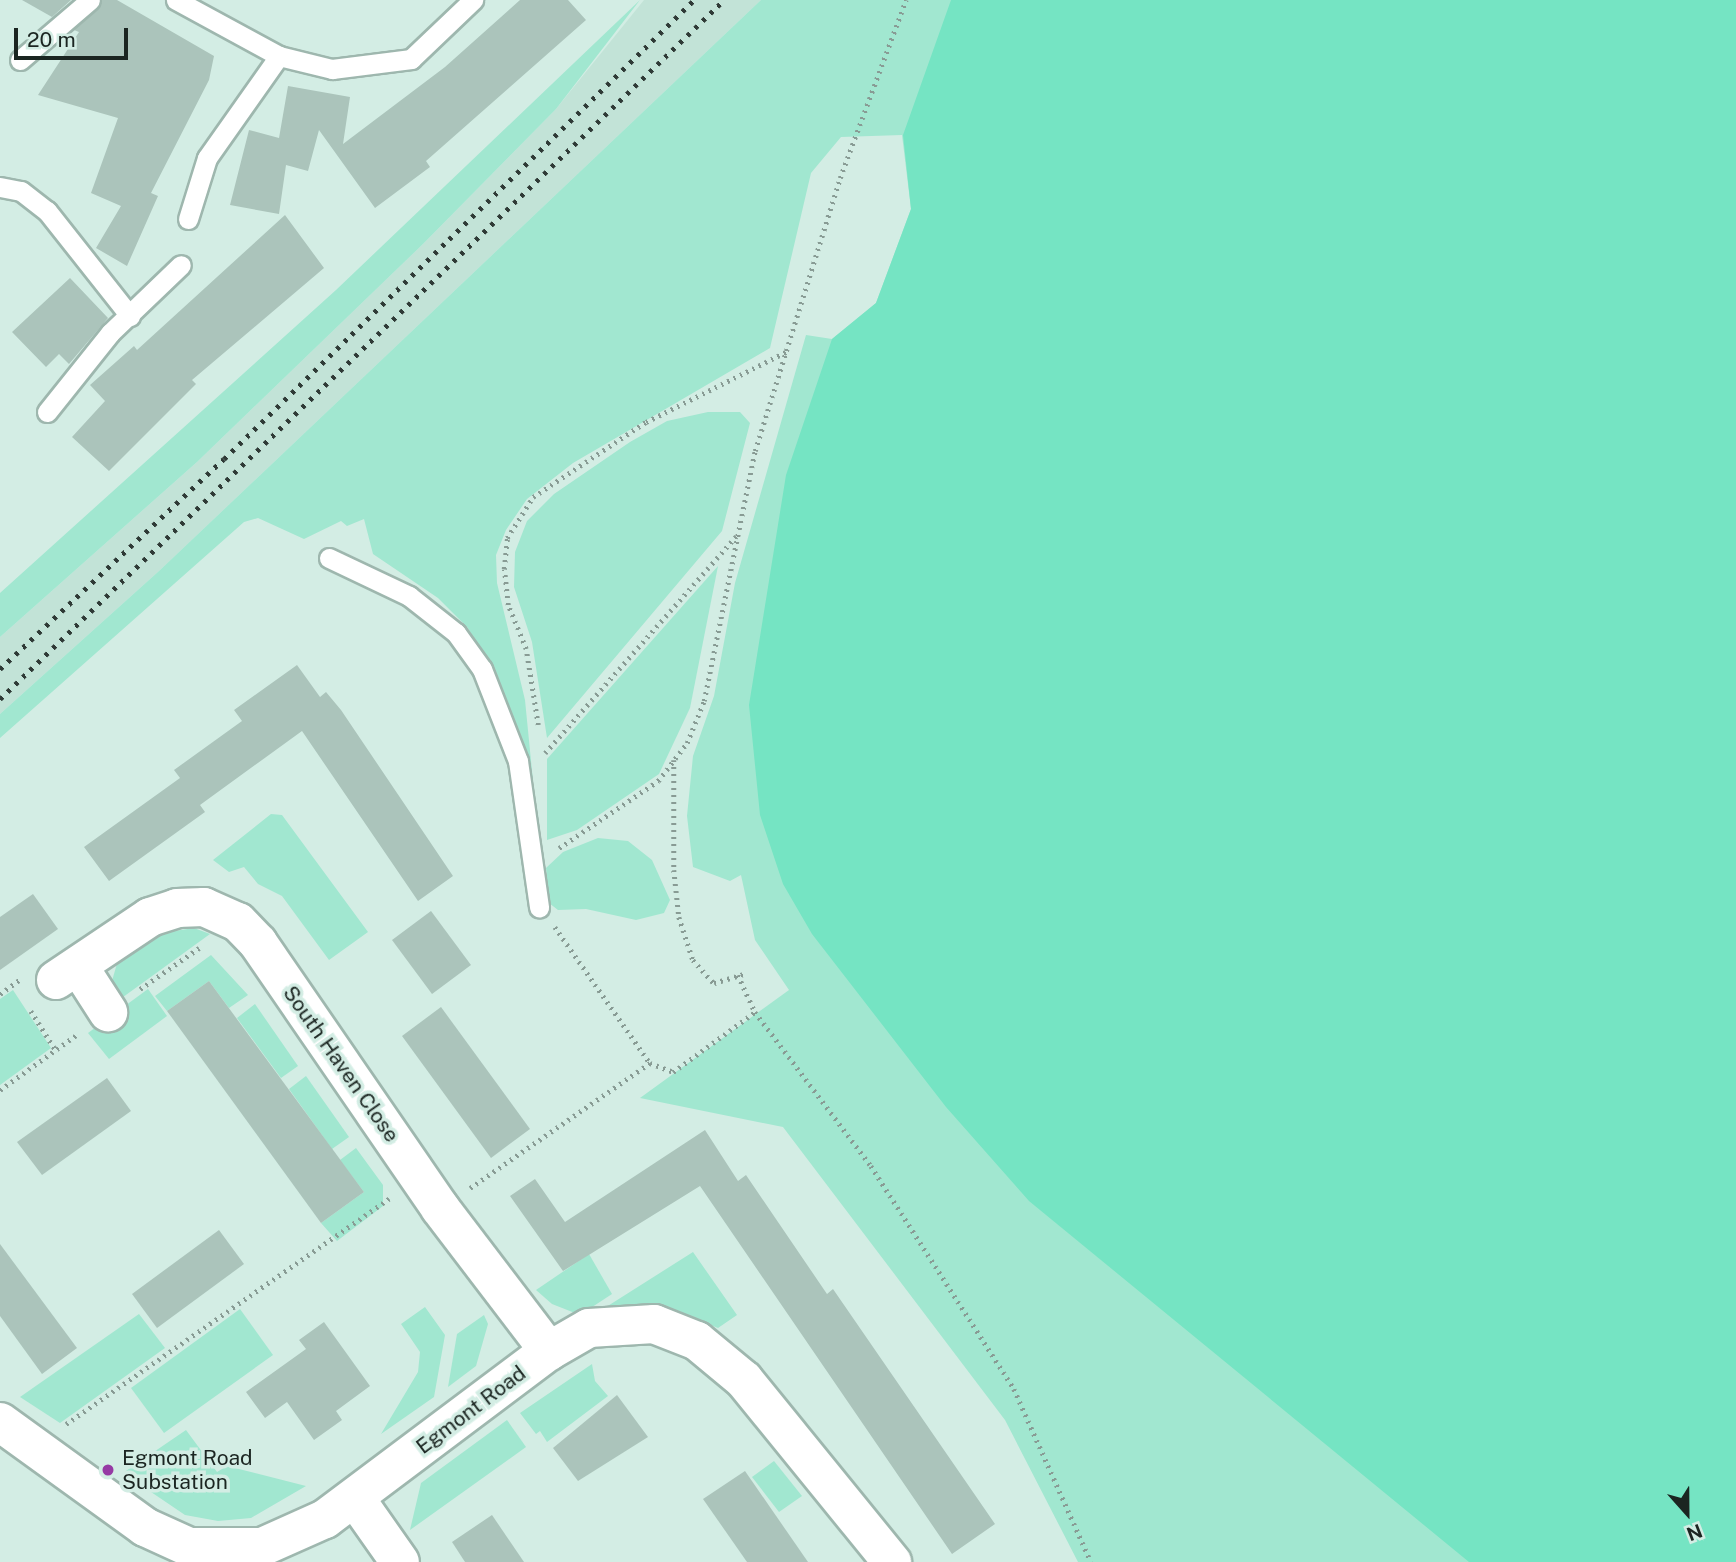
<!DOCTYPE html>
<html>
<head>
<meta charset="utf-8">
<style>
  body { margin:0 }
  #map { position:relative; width:1736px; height:1562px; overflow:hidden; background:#d3ede4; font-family:"Public Sans",sans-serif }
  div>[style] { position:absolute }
  .built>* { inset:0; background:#c2e3d7 }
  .green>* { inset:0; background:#a1e7d0 }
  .water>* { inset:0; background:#75e4c3 }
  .building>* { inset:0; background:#abc4bb }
  .path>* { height:4.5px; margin-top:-2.25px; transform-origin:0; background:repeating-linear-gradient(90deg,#889b94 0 2px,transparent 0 7px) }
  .roads { filter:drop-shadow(2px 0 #9eb7ae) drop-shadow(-2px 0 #9eb7ae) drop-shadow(0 2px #9eb7ae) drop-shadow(0 -2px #9eb7ae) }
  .service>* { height:19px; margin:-9.5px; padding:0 9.5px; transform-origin:9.5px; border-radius:9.5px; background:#fff }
  .minor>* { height:38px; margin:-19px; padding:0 19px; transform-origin:19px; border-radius:19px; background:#fff }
  .rail>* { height:5px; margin-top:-2.5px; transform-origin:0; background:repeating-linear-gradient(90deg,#2f3a36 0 3.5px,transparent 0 10.5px) }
  .dots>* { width:19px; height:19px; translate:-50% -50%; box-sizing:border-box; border:4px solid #d3ede4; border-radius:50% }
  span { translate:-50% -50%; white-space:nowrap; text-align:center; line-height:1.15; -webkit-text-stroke:7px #d3ede4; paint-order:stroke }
  .street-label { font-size:21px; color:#1b2521 }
  .poi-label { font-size:21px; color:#1b2521 }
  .left { translate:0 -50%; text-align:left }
  .north { position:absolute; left:1652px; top:1478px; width:70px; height:70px; -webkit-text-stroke:5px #d3ede4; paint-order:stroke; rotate:159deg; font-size:19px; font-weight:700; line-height:28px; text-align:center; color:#1b2521 }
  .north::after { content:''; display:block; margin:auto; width:24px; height:32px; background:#1b2521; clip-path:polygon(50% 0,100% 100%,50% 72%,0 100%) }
  .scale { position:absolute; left:14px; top:28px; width:114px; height:32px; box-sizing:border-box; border:4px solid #1b2521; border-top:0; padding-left:9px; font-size:21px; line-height:24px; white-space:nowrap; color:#1b2521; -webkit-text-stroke:5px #d3ede4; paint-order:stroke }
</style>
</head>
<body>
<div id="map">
  <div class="built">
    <i style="clip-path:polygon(644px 0,761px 0,159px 571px,0 714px,0 637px,197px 462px,423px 244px,556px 109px)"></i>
  </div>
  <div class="green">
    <i style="clip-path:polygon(640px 0,556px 109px,423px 244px,197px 462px,0 637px,0 593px,336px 290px)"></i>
    <i style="clip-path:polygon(761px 0,1736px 0,1736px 1562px,1078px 1562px,1005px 1420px,783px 1127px,640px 1098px,789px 990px,755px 940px,741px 875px,730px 881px,693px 867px,687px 816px,693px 756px,714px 696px,735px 583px,806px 335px,832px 339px,876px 303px,911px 209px,902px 135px,841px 137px,811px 173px,770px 348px,573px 463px,527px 499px,506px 530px,496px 555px,497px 583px,525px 700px,533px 781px,494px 670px,467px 627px,438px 598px,373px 554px,364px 519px,347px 526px,341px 521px,304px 539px,258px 518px,244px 522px,0 738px,0 714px,159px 571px)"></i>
    <i style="clip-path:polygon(708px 412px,740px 412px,750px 423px,722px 531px,547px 738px,532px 642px,514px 587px,515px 552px,527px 521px,554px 494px,630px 442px,667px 421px)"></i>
    <i style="clip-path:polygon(718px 566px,690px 708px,659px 774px,577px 830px,547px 840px,547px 759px)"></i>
    <i style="clip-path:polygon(271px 814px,282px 815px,368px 932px,329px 960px,282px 896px,258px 884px,244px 867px,229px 872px,213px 860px)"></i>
    <i style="clip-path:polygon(598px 838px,628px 841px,652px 860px,670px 900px,664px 913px,636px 920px,586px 909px,558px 910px,549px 903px,546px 868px,563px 852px)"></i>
    <i style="clip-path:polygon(194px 928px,210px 934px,119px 1000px,112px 981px,118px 960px,161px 933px)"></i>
    <i style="clip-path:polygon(211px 955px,248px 995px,229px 1008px,209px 981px,167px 1011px,155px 996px)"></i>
    <i style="clip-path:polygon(148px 989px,167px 1016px,109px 1059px,88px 1033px)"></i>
    <i style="clip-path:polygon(13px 990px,51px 1048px,0 1085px,0 999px)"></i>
    <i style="clip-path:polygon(255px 1004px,298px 1066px,281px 1078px,237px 1018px)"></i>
    <i style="clip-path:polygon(306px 1076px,349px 1137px,332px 1149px,289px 1089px)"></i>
    <i style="clip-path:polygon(356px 1148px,383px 1185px,383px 1206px,337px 1241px,321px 1223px,364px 1192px,340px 1160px)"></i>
    <i style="clip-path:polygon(693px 1252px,737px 1315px,718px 1328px,664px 1307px,603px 1309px)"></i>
    <i style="clip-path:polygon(589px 1254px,612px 1294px,580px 1315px,552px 1304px,536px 1290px)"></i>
    <i style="clip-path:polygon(425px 1307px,445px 1335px,434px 1397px,381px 1434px,418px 1372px,420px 1352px,401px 1324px)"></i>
    <i style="clip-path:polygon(240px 1309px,273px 1355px,164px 1433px,131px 1388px)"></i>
    <i style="clip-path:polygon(139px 1314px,165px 1348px,60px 1423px,20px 1397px)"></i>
    <i style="clip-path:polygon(484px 1315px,488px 1324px,476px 1366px,448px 1387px,457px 1334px)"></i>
    <i style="clip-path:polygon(592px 1364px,595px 1381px,608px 1396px,547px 1442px,540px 1431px,536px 1434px,520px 1413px)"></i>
    <i style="clip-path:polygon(507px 1420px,526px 1447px,410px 1530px,421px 1483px)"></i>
    <i style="clip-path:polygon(186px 1430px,217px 1472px,227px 1466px,306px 1486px,251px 1518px,218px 1521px,185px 1515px,123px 1473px)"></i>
    <i style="clip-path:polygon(774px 1461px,802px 1496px,779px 1512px,752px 1477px)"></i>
  </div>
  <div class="water">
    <i style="clip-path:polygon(951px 0,1736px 0,1736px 1562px,1469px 1562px,1029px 1201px,946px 1107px,812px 934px,783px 884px,760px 815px,749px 705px,786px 475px,832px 339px,876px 303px,911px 209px,903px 135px)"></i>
  </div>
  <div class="building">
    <i style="clip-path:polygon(22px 0,71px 0,52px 17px)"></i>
    <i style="clip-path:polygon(102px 0,117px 0,214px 56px,209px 80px,151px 193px,158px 196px,127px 266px,96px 248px,121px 206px,91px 193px,118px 118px,38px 95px,79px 32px,74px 30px)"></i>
    <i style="clip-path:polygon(520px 0,568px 0,586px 20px,426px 161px,430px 167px,375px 208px,319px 130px,308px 171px,286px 165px,279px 214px,230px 205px,249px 130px,279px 138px,288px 86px,350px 97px,343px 144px,445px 67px)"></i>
    <i style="clip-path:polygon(285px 215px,324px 268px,192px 380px,196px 384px,109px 471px,72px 437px,105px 401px,90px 385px,134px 346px,137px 350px)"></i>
    <i style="clip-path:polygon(70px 278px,108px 318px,69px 364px,59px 354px,46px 367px,12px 332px)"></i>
    <i style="clip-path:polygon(297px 665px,320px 697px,326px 692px,341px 710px,453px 876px,418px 901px,302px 731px,200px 805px,205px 812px,109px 881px,84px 847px,180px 778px,174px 770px,242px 721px,234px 710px)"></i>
    <i style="clip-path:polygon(33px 894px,58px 929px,0 970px,0 917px)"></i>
    <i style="clip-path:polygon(431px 911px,471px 965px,432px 994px,392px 940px)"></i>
    <i style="clip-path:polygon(209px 981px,364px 1192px,321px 1223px,167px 1011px)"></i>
    <i style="clip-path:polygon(441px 1007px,530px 1129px,491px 1158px,402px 1036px)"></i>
    <i style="clip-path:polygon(107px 1078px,131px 1111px,42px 1175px,17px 1142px)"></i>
    <i style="clip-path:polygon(705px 1130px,738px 1181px,746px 1175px,827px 1294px,833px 1289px,995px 1524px,952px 1554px,700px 1186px,563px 1271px,510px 1196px,535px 1179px,565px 1222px)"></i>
    <i style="clip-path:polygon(219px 1230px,244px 1264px,157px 1328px,132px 1294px)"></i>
    <i style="clip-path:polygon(0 1244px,77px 1348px,42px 1374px,0 1316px)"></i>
    <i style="clip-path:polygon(324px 1322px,370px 1386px,336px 1411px,342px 1420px,314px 1440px,287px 1402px,265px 1418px,246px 1392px,306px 1349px,299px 1340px)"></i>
    <i style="clip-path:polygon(617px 1395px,648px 1437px,578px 1481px,553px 1448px)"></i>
    <i style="clip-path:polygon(745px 1471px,808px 1562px,747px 1562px,703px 1499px)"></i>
    <i style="clip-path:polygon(492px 1515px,524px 1562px,465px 1562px,452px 1542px)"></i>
  </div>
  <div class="path">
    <i style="left:538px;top:725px;width:77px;rotate:-99deg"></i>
    <i style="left:526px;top:649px;width:48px;rotate:-112.2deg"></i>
    <i style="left:508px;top:605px;width:36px;rotate:-96deg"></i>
    <i style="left:504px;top:569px;width:31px;rotate:-84deg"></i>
    <i style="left:507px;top:538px;width:49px;rotate:-57.6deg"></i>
    <i style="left:533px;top:497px;width:136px;rotate:-33.6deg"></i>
    <i style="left:646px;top:422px;width:159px;rotate:-26.6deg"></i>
    <i style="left:545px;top:753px;width:289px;rotate:-48.6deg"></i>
    <i style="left:674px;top:760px;width:110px;rotate:90deg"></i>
    <i style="left:674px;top:870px;width:47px;rotate:83.9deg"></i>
    <i style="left:679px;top:917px;width:45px;rotate:72deg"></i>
    <i style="left:693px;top:960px;width:31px;rotate:48deg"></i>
    <i style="left:714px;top:983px;width:34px;rotate:-17deg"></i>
    <i style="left:559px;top:848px;width:120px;rotate:-34.1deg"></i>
    <i style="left:658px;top:781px;width:48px;rotate:-52.7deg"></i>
    <i style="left:687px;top:743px;width:45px;rotate:-68deg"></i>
    <i style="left:704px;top:701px;width:255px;rotate:-78.5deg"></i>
    <i style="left:755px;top:451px;width:286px;rotate:-72.7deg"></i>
    <i style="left:840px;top:178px;width:190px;rotate:-69.7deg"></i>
    <i style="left:555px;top:927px;width:166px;rotate:55.1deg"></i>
    <i style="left:650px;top:1063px;width:25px;rotate:21deg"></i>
    <i style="left:673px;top:1072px;width:102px;rotate:-36.2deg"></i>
    <i style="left:738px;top:975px;width:41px;rotate:65.3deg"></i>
    <i style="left:755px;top:1012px;width:193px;rotate:53deg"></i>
    <i style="left:871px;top:1166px;width:265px;rotate:57.3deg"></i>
    <i style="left:1014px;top:1389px;width:189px;rotate:66deg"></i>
    <i style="left:140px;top:989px;width:72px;rotate:-34.8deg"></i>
    <i style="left:0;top:994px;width:24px;rotate:-36deg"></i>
    <i style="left:31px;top:1011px;width:45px;rotate:57.7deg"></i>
    <i style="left:0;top:1090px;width:97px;rotate:-35.8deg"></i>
    <i style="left:470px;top:1188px;width:219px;rotate:-34.8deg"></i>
    <i style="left:66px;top:1424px;width:394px;rotate:-34.9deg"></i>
  </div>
  <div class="roads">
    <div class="service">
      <i style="left:176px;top:0;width:117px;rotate:28.5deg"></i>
      <i style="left:20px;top:60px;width:92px;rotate:-40.6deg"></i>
      <i style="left:0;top:187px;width:21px;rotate:11deg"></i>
      <i style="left:21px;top:191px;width:33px;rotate:38deg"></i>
      <i style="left:47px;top:211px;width:134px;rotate:51.7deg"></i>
      <i style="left:188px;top:219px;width:64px;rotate:-72.7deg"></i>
      <i style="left:207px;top:158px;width:125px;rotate:-54.8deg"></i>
      <i style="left:279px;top:56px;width:55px;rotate:13.8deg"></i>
      <i style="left:332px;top:69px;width:80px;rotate:-7.2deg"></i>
      <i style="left:411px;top:59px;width:86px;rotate:-43.6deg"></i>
      <i style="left:47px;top:412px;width:101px;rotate:-51.4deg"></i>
      <i style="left:110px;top:333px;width:98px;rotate:-43.8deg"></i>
      <i style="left:329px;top:558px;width:89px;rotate:25.4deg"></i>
      <i style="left:409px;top:596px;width:60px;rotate:38.2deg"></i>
      <i style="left:456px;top:633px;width:44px;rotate:54.2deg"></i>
      <i style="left:482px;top:669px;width:99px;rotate:68.6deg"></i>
      <i style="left:518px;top:761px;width:148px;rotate:81.8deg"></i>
    </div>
    <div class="minor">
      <i style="left:79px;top:967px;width:54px;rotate:57.2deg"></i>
      <i style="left:56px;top:980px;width:113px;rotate:-33.8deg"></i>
      <i style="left:150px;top:917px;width:28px;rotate:-18deg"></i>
      <i style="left:177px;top:908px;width:27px;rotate:-2deg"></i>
      <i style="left:204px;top:907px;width:37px;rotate:24deg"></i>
      <i style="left:238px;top:922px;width:29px;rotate:46deg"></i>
      <i style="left:258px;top:943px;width:321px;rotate:55.5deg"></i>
      <i style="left:440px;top:1208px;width:180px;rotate:52.7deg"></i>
      <i style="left:0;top:1422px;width:179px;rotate:35.9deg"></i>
      <i style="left:145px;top:1527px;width:48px;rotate:24.4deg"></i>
      <i style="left:189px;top:1547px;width:73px"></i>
      <i style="left:262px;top:1547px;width:69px;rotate:-24deg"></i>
      <i style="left:325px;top:1519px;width:280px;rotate:-36.9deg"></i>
      <i style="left:549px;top:1351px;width:46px;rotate:-29.9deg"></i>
      <i style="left:589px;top:1328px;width:65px;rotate:-3.5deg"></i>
      <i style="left:654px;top:1324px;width:46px;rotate:21.6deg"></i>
      <i style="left:697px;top:1341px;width:61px;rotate:39.7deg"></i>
      <i style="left:744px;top:1380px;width:235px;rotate:50.9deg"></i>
      <i style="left:355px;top:1498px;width:78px;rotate:54.9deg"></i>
    </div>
  </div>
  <div class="rail">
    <i style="left:0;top:669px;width:307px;rotate:-43.2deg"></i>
    <i style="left:224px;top:459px;width:657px;rotate:-44.32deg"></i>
    <i style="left:0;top:699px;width:1006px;rotate:-43.99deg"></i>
  </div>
  <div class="dots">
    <i style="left:108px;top:1470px;background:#963aa4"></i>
  </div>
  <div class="street-label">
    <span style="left:341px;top:1064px;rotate:55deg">South Haven Close</span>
    <span style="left:471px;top:1410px;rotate:-37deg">Egmont Road</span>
  </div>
  <div class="poi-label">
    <span class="left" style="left:122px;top:1470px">Egmont Road<br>Substation</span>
  </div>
  <div class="north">N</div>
  <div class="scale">20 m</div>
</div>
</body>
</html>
